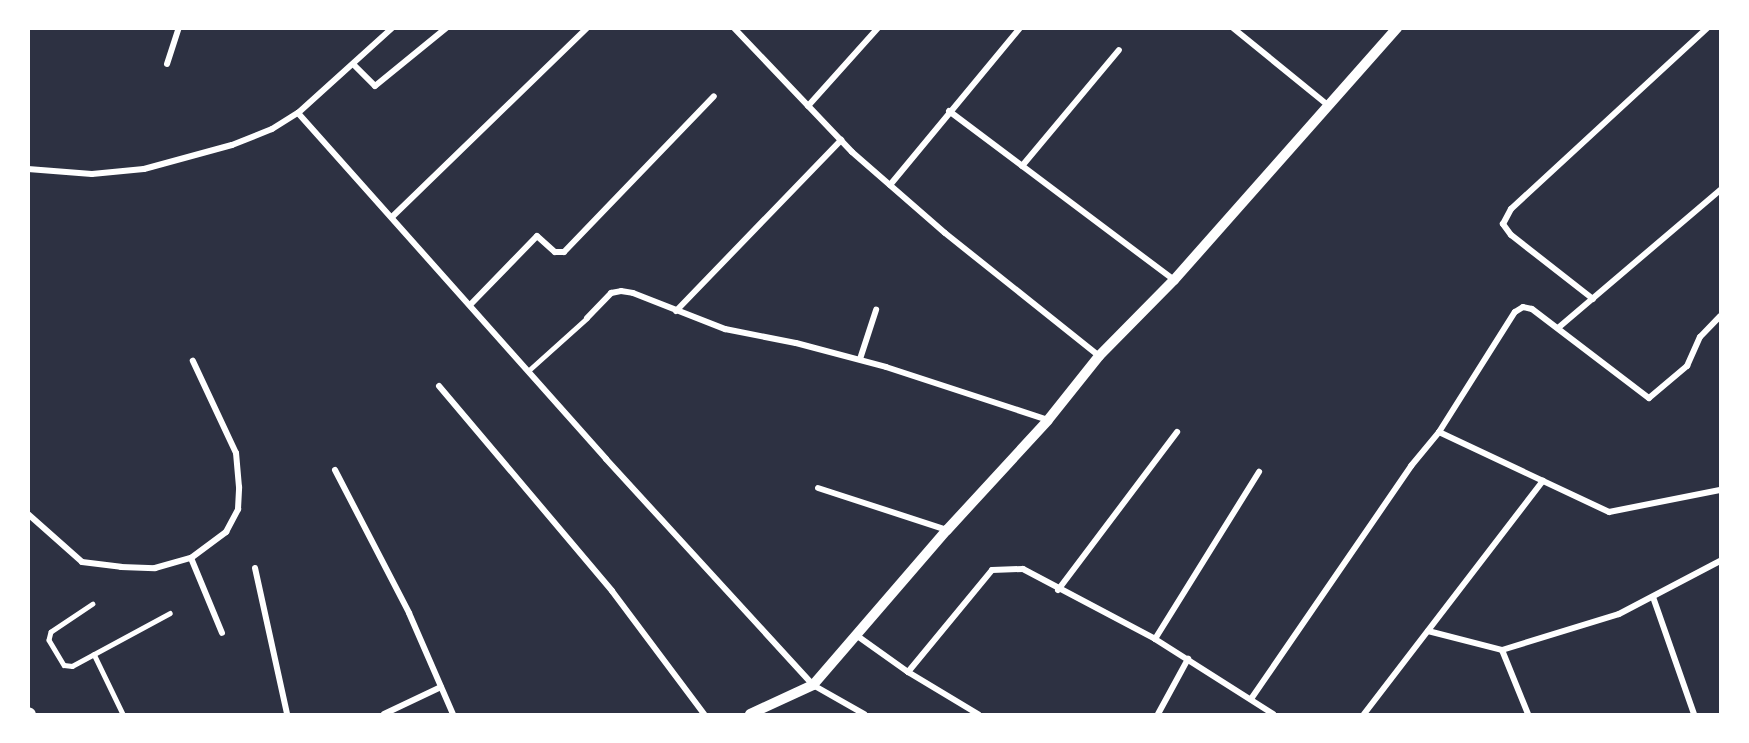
<!DOCTYPE html>
<html>
<head>
<meta charset="utf-8">
<style>
  body { margin:0 }
  #map { position:relative; width:1749px; height:743px; overflow:hidden; background:#2d3142; font-family:Bitter,serif }
  div>[style] { position:absolute }
  .service>* { height:4.5px; margin:-2.25px; padding:0 2.25px; transform-origin:2.25px; border-radius:2.25px; background:#fff }
  .pedestrian>* { height:5px; margin:-2.5px; padding:0 2.5px; transform-origin:2.5px; border-radius:2.5px; background:#fff }
  .minor>* { height:6px; margin:-3px; padding:0 3px; transform-origin:3px; border-radius:3px; background:#fff }
  .tertiary>* { height:10px; margin:-5px; padding:0 5px; transform-origin:5px; border-radius:5px; background:#fff }
  .secondary>* { height:12px; margin:-6px; padding:0 6px; transform-origin:6px; border-radius:6px; background:#fff }
  span { translate:-50% -50%; white-space:nowrap; text-align:center; line-height:1.15; -webkit-text-stroke:4.5px #fff; paint-order:stroke }
  .frame { position:absolute; inset:0; border:30px solid #fff; pointer-events:none }
</style>
</head>
<body>
<div id="map">
  <div class="service">
    <i style="left:93px;top:604px;width:50px;rotate:146.3deg"></i>
    <i style="left:51px;top:632px;width:8px;rotate:104deg"></i>
    <i style="left:49px;top:640px;width:29px;rotate:59deg"></i>
    <i style="left:64px;top:665px;width:8px;rotate:7deg"></i>
    <i style="left:72px;top:666px;width:111px;rotate:-28.4deg"></i>
    <i style="left:94px;top:654px;width:67px;rotate:64.2deg"></i>
  </div>
  <div class="pedestrian">
    <i style="left:529px;top:370px;width:78px;rotate:-41.9deg"></i>
  </div>
  <div class="minor">
    <i style="left:734px;top:28px;width:171px;rotate:46.4deg"></i>
    <i style="left:852px;top:152px;width:123px;rotate:41.1deg"></i>
    <i style="left:945px;top:233px;width:197px;rotate:38.6deg"></i>
    <i style="left:1233px;top:28px;width:124px;rotate:39.1deg"></i>
    <i style="left:167px;top:64px;width:38px;rotate:-72deg"></i>
    <i style="left:353px;top:64px;width:31px;rotate:45deg"></i>
    <i style="left:375px;top:86px;width:92px;rotate:-39.2deg"></i>
    <i style="left:808px;top:106px;width:105px;rotate:-48.1deg"></i>
    <i style="left:949px;top:111px;width:281px;rotate:36.9deg"></i>
    <i style="left:298px;top:113px;width:463px;rotate:48.3deg"></i>
    <i style="left:606px;top:459px;width:306px;rotate:47.5deg"></i>
    <i style="left:813px;top:685px;width:59px;rotate:29.6deg"></i>
    <i style="left:1022px;top:166px;width:151px;rotate:-50.1deg"></i>
    <i style="left:28px;top:169px;width:64px;rotate:4.5deg"></i>
    <i style="left:92px;top:174px;width:52px;rotate:-5.5deg"></i>
    <i style="left:144px;top:169px;width:91px;rotate:-15.3deg"></i>
    <i style="left:232px;top:145px;width:43px;rotate:-21.8deg"></i>
    <i style="left:272px;top:129px;width:31px;rotate:-32deg"></i>
    <i style="left:298px;top:113px;width:127px;rotate:-42.1deg"></i>
    <i style="left:890px;top:185px;width:204px;rotate:-50.4deg"></i>
    <i style="left:392px;top:217px;width:272px;rotate:-44.1deg"></i>
    <i style="left:1593px;top:299px;width:104px;rotate:-142deg"></i>
    <i style="left:1511px;top:235px;width:14px;rotate:-126deg"></i>
    <i style="left:1503px;top:224px;width:17px;rotate:-62deg"></i>
    <i style="left:1511px;top:209px;width:267px;rotate:-42.7deg"></i>
    <i style="left:470px;top:305px;width:96px;rotate:-45.8deg"></i>
    <i style="left:537px;top:236px;width:24px;rotate:42deg"></i>
    <i style="left:555px;top:252px;width:9px"></i>
    <i style="left:564px;top:252px;width:216px;rotate:-46.1deg"></i>
    <i style="left:676px;top:311px;width:238px;rotate:-46deg"></i>
    <i style="left:587px;top:318px;width:35px;rotate:-46deg"></i>
    <i style="left:611px;top:293px;width:10px;rotate:-11deg"></i>
    <i style="left:621px;top:291px;width:12px;rotate:9deg"></i>
    <i style="left:633px;top:293px;width:99px;rotate:21.4deg"></i>
    <i style="left:725px;top:329px;width:72px;rotate:11.2deg"></i>
    <i style="left:796px;top:343px;width:93px;rotate:14.9deg"></i>
    <i style="left:886px;top:367px;width:170px;rotate:18.1deg"></i>
    <i style="left:1558px;top:328px;width:213px;rotate:-40.4deg"></i>
    <i style="left:860px;top:359px;width:52px;rotate:-71.9deg"></i>
    <i style="left:439px;top:386px;width:268px;rotate:49.8deg"></i>
    <i style="left:612px;top:591px;width:154px;rotate:53.2deg"></i>
    <i style="left:1439px;top:432px;width:188px;rotate:25.2deg"></i>
    <i style="left:1609px;top:512px;width:113px;rotate:-11.2deg"></i>
    <i style="left:335px;top:470px;width:161px;rotate:62.6deg"></i>
    <i style="left:409px;top:613px;width:110px;rotate:66.5deg"></i>
    <i style="left:818px;top:488px;width:136px;rotate:18deg"></i>
    <i style="left:28px;top:514px;width:72px;rotate:41.6deg"></i>
    <i style="left:82px;top:562px;width:39px;rotate:7deg"></i>
    <i style="left:121px;top:567px;width:34px;rotate:2deg"></i>
    <i style="left:155px;top:568px;width:37px;rotate:-16deg"></i>
    <i style="left:191px;top:558px;width:44px;rotate:-36.6deg"></i>
    <i style="left:226px;top:532px;width:26px;rotate:-62deg"></i>
    <i style="left:238px;top:509px;width:22px;rotate:-87deg"></i>
    <i style="left:239px;top:487px;width:34px;rotate:-95deg"></i>
    <i style="left:236px;top:453px;width:102px;rotate:-115.1deg"></i>
    <i style="left:191px;top:558px;width:81px;rotate:67.5deg"></i>
    <i style="left:255px;top:568px;width:149px;rotate:77.6deg"></i>
    <i style="left:1058px;top:590px;width:198px;rotate:-53deg"></i>
    <i style="left:1653px;top:597px;width:124px;rotate:70.7deg"></i>
    <i style="left:1428px;top:631px;width:76px;rotate:14.4deg"></i>
    <i style="left:1502px;top:650px;width:122px;rotate:-17.1deg"></i>
    <i style="left:1619px;top:614px;width:114px;rotate:-27.7deg"></i>
    <i style="left:856px;top:635px;width:64px;rotate:35.4deg"></i>
    <i style="left:908px;top:672px;width:82px;rotate:31deg"></i>
    <i style="left:1155px;top:639px;width:197px;rotate:-58.1deg"></i>
    <i style="left:1502px;top:650px;width:69px;rotate:67.9deg"></i>
    <i style="left:908px;top:672px;width:132px;rotate:-50.5deg"></i>
    <i style="left:992px;top:570px;width:31px;rotate:-2deg"></i>
    <i style="left:1023px;top:569px;width:149px;rotate:27.9deg"></i>
    <i style="left:1155px;top:639px;width:140px;rotate:32.4deg"></i>
    <i style="left:1251px;top:699px;width:283px;rotate:-55.5deg"></i>
    <i style="left:1411px;top:466px;width:44px;rotate:-50.5deg"></i>
    <i style="left:1439px;top:432px;width:142px;rotate:-57.7deg"></i>
    <i style="left:1515px;top:312px;width:9px;rotate:-32deg"></i>
    <i style="left:1523px;top:307px;width:9px;rotate:13deg"></i>
    <i style="left:1532px;top:309px;width:147px;rotate:37.3deg"></i>
    <i style="left:1649px;top:398px;width:50px;rotate:-40.1deg"></i>
    <i style="left:1687px;top:366px;width:32px;rotate:-66deg"></i>
    <i style="left:1700px;top:337px;width:29px;rotate:-46deg"></i>
    <i style="left:384px;top:714px;width:63px;rotate:-25.3deg"></i>
    <i style="left:1158px;top:714px;width:63px;rotate:-61.4deg"></i>
    <i style="left:1364px;top:714px;width:294px;rotate:-52.5deg"></i>
  </div>
  <div class="tertiary">
    <i style="left:750px;top:714px;width:69px;rotate:-24.7deg"></i>
    <i style="left:813px;top:685px;width:205px;rotate:-49.2deg"></i>
    <i style="left:947px;top:530px;width:149px;rotate:-47.4deg"></i>
    <i style="left:1048px;top:420px;width:82px;rotate:-51.4deg"></i>
    <i style="left:1099px;top:356px;width:107px;rotate:-45.4deg"></i>
    <i style="left:1174px;top:280px;width:337px;rotate:-48.5deg"></i>
  </div>
  <div class="secondary">
    <i style="left:28px;top:713px;width:2px;rotate:27deg"></i>
  </div>
  <div class="frame"></div>
</div>
</body>
</html>
